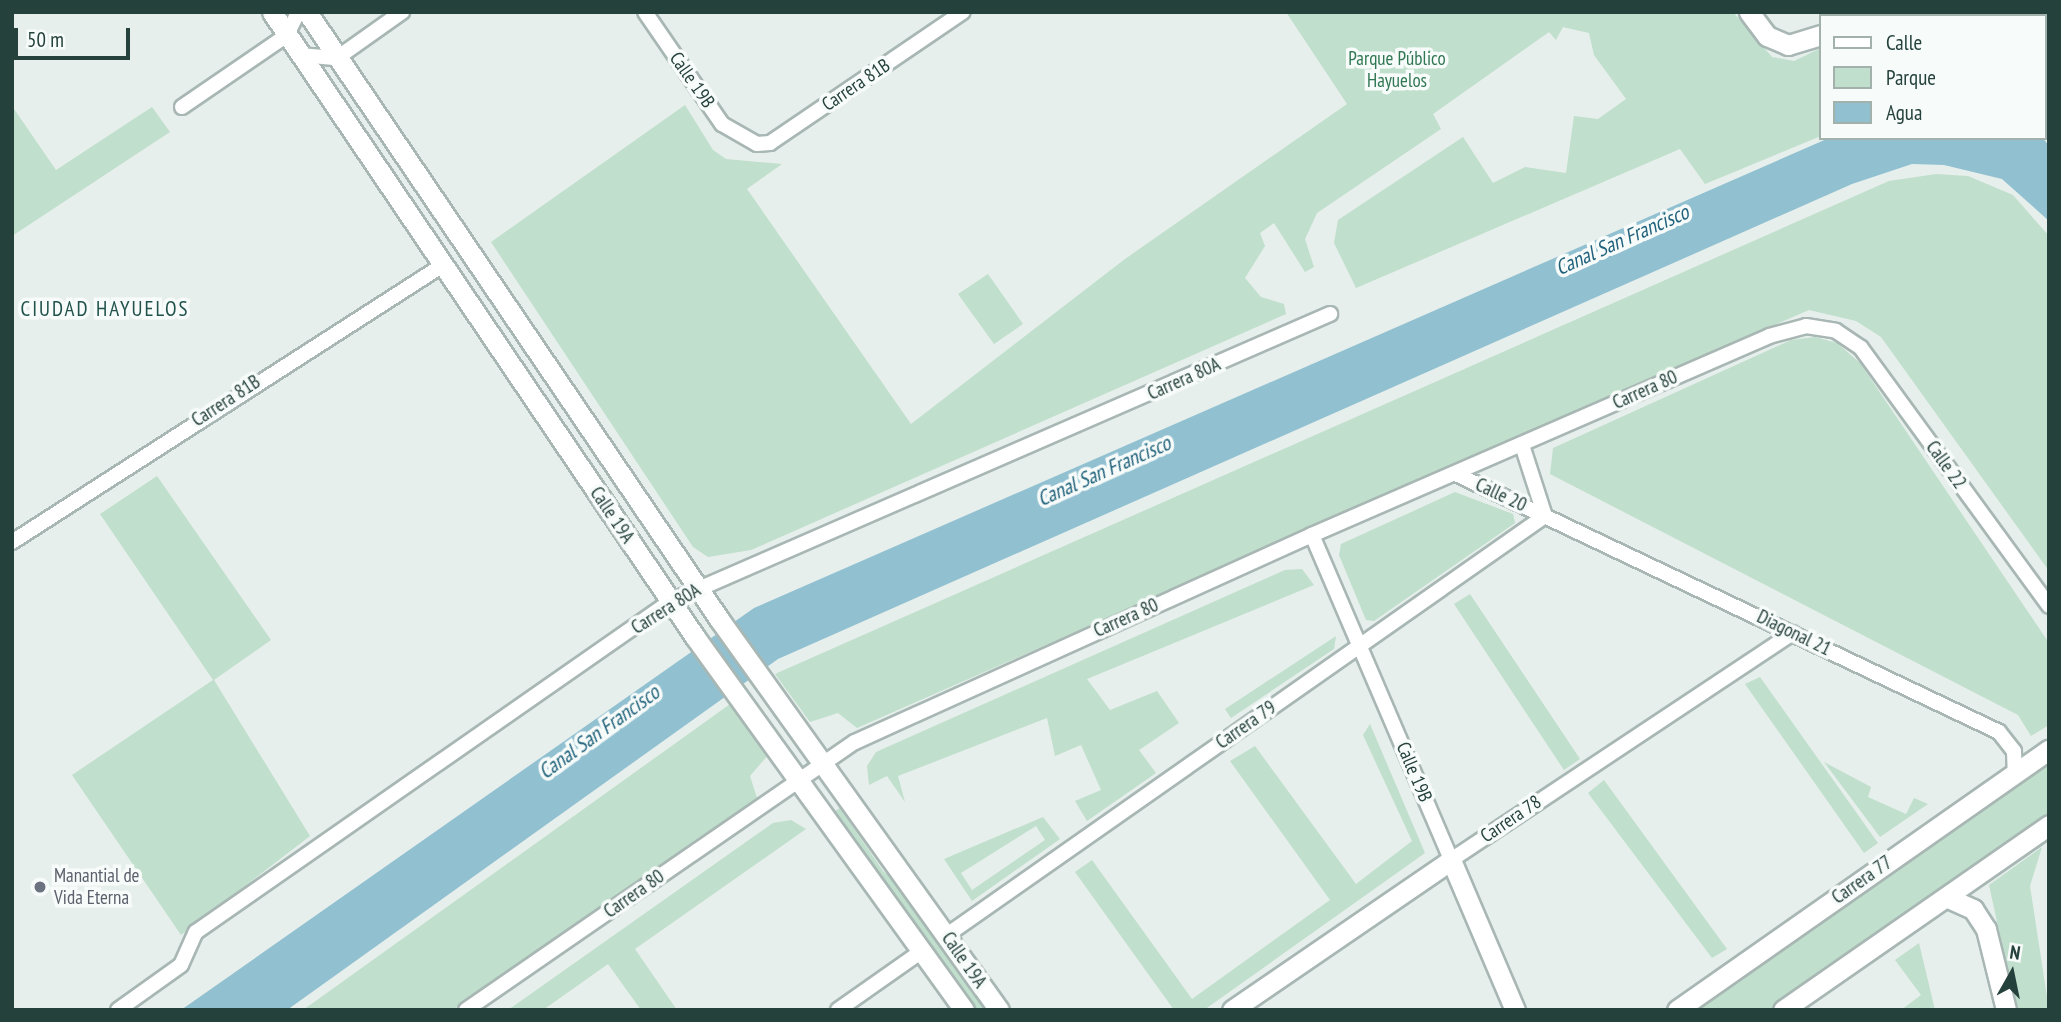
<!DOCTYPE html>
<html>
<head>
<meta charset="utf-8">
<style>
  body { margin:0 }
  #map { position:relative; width:2061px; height:1022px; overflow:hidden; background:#e6efec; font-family:"PT Sans Narrow",sans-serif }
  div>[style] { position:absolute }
  .green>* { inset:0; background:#c0dfcc }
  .water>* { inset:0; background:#91c0d1 }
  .roads { filter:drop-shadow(2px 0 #a8b7b4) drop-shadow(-2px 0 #a8b7b4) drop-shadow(0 2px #a8b7b4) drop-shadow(0 -2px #a8b7b4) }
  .street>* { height:14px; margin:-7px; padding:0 7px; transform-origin:7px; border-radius:7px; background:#fff }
  .secondary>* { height:19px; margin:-9.5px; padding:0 9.5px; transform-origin:9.5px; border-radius:9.5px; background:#fff }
  .dots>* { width:19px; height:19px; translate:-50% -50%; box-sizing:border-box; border:4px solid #f7fbf9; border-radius:50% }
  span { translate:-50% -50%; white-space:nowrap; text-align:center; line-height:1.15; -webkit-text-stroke:7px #f7fbf9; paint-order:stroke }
  .park-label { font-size:19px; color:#307753 }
  .street-label { font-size:19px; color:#25413c }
  .worship-label { font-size:19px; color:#5b616d }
  .left { translate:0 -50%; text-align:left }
  .water-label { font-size:21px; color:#20627c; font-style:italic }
  .neighbourhood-label { font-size:21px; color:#21534c; letter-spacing:2px }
  .frame { position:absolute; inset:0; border:14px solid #25413c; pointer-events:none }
  .legend { position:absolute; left:1819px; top:14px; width:228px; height:126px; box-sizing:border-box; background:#f7fbf9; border:2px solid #a3b1ad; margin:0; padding:9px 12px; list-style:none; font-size:21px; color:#25413c }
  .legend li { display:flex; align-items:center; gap:14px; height:35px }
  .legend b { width:35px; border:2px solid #a3b1ad }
  .north { position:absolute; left:1977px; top:938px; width:70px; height:70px; -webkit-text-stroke:5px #f7fbf9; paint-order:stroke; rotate:9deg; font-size:19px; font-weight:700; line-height:28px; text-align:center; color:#25413c }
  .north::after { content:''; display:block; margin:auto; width:24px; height:32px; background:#25413c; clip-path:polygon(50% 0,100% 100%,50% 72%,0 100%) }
  .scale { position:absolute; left:14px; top:28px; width:116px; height:32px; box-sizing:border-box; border:4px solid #25413c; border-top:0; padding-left:9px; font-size:21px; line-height:24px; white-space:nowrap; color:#25413c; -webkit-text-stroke:5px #f7fbf9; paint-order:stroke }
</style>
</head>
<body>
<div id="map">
  <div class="green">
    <i style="clip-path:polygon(1286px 12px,1733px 12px,1772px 57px,1794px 61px,1821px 48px,1821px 136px,1705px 184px,1680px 149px,1356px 288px,1334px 243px,1338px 220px,1463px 137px,1493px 183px,1525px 167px,1566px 173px,1574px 116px,1598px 119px,1626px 99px,1594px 55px,1589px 33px,1563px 27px,1556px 40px,1549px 32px,1433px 114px,1441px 129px,1317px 213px,1305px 239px,1314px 267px,1305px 272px,1274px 223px,1260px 233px,1265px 246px,1245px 278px,1261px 297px,1284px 304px,1286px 314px,751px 550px,708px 557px,693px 547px,491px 242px,685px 105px,713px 150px,726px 159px,782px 164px,747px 189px,911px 424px,1125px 259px,1347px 104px)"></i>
    <i style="clip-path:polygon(12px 106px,56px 170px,152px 107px,170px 132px,12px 236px)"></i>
    <i style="clip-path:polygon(1936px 174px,1968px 176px,2013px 195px,2049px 236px,2049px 571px,1881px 337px,1856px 321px,1809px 310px,857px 728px,838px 713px,810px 722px,775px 674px,1889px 181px)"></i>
    <i style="clip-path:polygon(988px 274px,1023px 324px,994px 344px,958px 294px)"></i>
    <i style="clip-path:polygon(1815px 337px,1837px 343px,1860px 363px,2049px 643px,2049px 725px,2031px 736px,2018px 715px,1550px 474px,1553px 448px,1791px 340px)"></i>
    <i style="clip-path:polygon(157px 476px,271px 640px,214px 680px,310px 836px,181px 935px,72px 775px,213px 680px,100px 514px)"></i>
    <i style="clip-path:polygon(1455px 492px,1513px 514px,1515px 523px,1374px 621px,1366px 620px,1339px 555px,1341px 544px)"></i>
    <i style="clip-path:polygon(1302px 569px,1314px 585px,1087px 679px,1110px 710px,1157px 691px,1179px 723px,1139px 750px,1156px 773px,1087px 821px,1075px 801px,1101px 790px,1081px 745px,1055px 756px,1047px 718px,898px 776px,905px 802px,887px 776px,869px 785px,867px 766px,876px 752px,1285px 570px)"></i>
    <i style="clip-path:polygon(1470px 594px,1580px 759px,1564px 770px,1454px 604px)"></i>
    <i style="clip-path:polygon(1336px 636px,1334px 649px,1231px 718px,1225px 709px)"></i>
    <i style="clip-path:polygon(1760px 677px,1878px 843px,1864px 853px,1745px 684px)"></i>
    <i style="clip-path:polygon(733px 702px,769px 754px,750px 776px,757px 798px,453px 1010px,303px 1010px)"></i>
    <i style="clip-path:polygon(1370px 724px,1425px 853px,1204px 1010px,1174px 1010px,1075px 872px,1092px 860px,1192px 999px,1330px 900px,1230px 761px,1255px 746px,1356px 884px,1412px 841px,1363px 735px)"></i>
    <i style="clip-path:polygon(2049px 761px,2049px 816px,1769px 1010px,1689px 1010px)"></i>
    <i style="clip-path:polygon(1824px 762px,1871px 787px,1868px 797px,1906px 814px,1914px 798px,1928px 804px,1880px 837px)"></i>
    <i style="clip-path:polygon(1604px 780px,1727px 949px,1712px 958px,1588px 793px)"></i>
    <i style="clip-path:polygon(840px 808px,883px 871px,916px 901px,991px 1010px,973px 1010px,835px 811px)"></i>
    <i style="clip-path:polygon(evenodd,1043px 817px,1060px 839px,972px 901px,944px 859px,1043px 817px,1036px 826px,1045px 840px,972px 890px,961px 873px,1036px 826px)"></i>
    <i style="clip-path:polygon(791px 820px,806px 829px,635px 949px,677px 1010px,641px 1010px,608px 964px,543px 1010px,508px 1010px,773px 823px)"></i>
    <i style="clip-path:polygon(2042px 847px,2030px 886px,2049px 1010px,2016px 1010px,1989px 885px)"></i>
    <i style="clip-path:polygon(1919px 943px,1935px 1010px,1901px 1010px,1921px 995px,1895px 960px)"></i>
  </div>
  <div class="water">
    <i style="clip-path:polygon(1829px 138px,2043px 138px,2049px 146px,2049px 221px,2002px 179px,1944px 165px,1912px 164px,1852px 184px,778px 659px,287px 1010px,181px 1010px,754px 608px)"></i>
  </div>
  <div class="roads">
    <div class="street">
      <i style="left:645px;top:12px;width:136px;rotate:55.5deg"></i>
      <i style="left:722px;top:124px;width:40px;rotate:29.7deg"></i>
      <i style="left:757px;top:144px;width:13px;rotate:-4deg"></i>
      <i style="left:770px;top:143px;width:233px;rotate:-34.2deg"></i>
      <i style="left:1912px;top:12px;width:4px;rotate:63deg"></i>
      <i style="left:300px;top:55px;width:37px;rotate:5deg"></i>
      <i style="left:337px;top:58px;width:80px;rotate:-35.3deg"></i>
      <i style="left:182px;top:107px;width:127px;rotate:-34.4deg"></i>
      <i style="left:287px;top:35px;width:25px;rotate:-64deg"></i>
      <i style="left:1522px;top:445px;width:75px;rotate:72.1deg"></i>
      <i style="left:1456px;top:474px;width:601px;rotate:25.41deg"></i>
      <i style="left:1999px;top:732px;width:24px;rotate:52deg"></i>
      <i style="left:2014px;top:751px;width:23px;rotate:88deg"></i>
      <i style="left:1312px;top:535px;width:353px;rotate:66.8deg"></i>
      <i style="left:1451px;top:860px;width:410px;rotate:-33.6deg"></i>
      <i style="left:12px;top:542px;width:512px;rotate:-32.73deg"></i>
      <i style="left:947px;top:935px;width:730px;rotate:-35.02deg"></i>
      <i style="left:118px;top:1010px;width:77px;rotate:-35.5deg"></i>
      <i style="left:181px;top:965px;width:36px;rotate:-66deg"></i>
      <i style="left:196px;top:932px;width:579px;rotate:-34.87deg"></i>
      <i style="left:671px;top:601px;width:719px;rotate:-23.53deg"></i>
      <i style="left:466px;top:1010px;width:472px;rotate:-34.6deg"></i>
      <i style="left:855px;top:742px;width:502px;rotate:-24.37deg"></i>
      <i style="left:1312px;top:535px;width:498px;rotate:-23.5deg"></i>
      <i style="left:1769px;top:336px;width:38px;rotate:-15deg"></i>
      <i style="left:1806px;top:326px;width:30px;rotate:9deg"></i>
      <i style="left:1836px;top:331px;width:30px;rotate:34deg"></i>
      <i style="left:1861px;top:348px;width:319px;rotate:53.9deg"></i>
      <i style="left:838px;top:1010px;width:103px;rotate:-35.1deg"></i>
    </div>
    <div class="secondary">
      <i style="left:272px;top:12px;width:755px;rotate:55.91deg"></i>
      <i style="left:695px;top:637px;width:460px;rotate:54.2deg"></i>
      <i style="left:307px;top:12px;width:734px;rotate:55.83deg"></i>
      <i style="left:719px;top:619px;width:481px;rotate:54.4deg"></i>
      <i style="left:1749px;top:12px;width:30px;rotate:53deg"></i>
      <i style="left:1767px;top:36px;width:23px;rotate:23deg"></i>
      <i style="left:1788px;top:45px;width:34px;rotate:-17deg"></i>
      <i style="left:1851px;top:16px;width:6px;rotate:-39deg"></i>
      <i style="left:1946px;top:897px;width:30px;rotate:24deg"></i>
      <i style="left:1973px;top:909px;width:24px;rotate:57deg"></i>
      <i style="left:1986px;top:929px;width:83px;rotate:76.1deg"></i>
      <i style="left:1232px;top:1010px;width:265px;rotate:-34.4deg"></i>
      <i style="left:1451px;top:860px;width:163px;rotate:66.9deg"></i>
      <i style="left:1677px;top:1010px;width:454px;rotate:-35deg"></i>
      <i style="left:1783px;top:1010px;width:324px;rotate:-34.8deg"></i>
    </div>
  </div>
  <div class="dots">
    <i style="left:40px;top:887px;background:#6b7280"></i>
  </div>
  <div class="park-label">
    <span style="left:1397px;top:70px">Parque Público<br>Hayuelos</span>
  </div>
  <div class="street-label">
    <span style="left:692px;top:80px;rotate:55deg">Calle 19B</span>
    <span style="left:856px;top:85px;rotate:-34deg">Carrera 81B</span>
    <span style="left:1184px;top:379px;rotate:-24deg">Carrera 80A</span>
    <span style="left:1645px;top:390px;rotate:-24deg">Carrera 80</span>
    <span style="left:226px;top:401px;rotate:-33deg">Carrera 81B</span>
    <span style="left:1946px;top:465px;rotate:54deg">Calle 22</span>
    <span style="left:1501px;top:495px;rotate:25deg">Calle 20</span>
    <span style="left:612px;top:515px;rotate:56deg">Calle 19A</span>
    <span style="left:666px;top:609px;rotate:-32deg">Carrera 80A</span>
    <span style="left:1126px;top:618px;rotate:-24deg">Carrera 80</span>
    <span style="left:1794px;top:633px;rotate:26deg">Diagonal 21</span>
    <span style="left:1246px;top:725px;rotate:-35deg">Carrera 79</span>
    <span style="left:1414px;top:772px;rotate:67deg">Calle 19B</span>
    <span style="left:1511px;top:819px;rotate:-34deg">Carrera 78</span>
    <span style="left:1862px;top:880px;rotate:-35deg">Carrera 77</span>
    <span style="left:634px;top:894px;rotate:-35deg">Carrera 80</span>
    <span style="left:964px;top:960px;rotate:55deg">Calle 19A</span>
  </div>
  <div class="worship-label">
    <span class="left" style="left:54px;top:887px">Manantial de<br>Vida Eterna</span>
  </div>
  <div class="water-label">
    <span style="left:1622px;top:240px;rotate:-24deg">Canal San Francisco</span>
    <span style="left:1104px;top:471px;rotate:-24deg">Canal San Francisco</span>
    <span style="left:599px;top:732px;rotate:-36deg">Canal San Francisco</span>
  </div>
  <div class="neighbourhood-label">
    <span style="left:105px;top:309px">CIUDAD HAYUELOS</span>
  </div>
  <div class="frame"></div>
  <ul class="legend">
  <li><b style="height:9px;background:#fff"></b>Calle</li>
  <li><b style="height:19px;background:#c0dfcc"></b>Parque</li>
  <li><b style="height:19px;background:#91c0d1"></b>Agua</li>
  </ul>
  <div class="north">N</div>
  <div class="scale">50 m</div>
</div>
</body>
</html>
